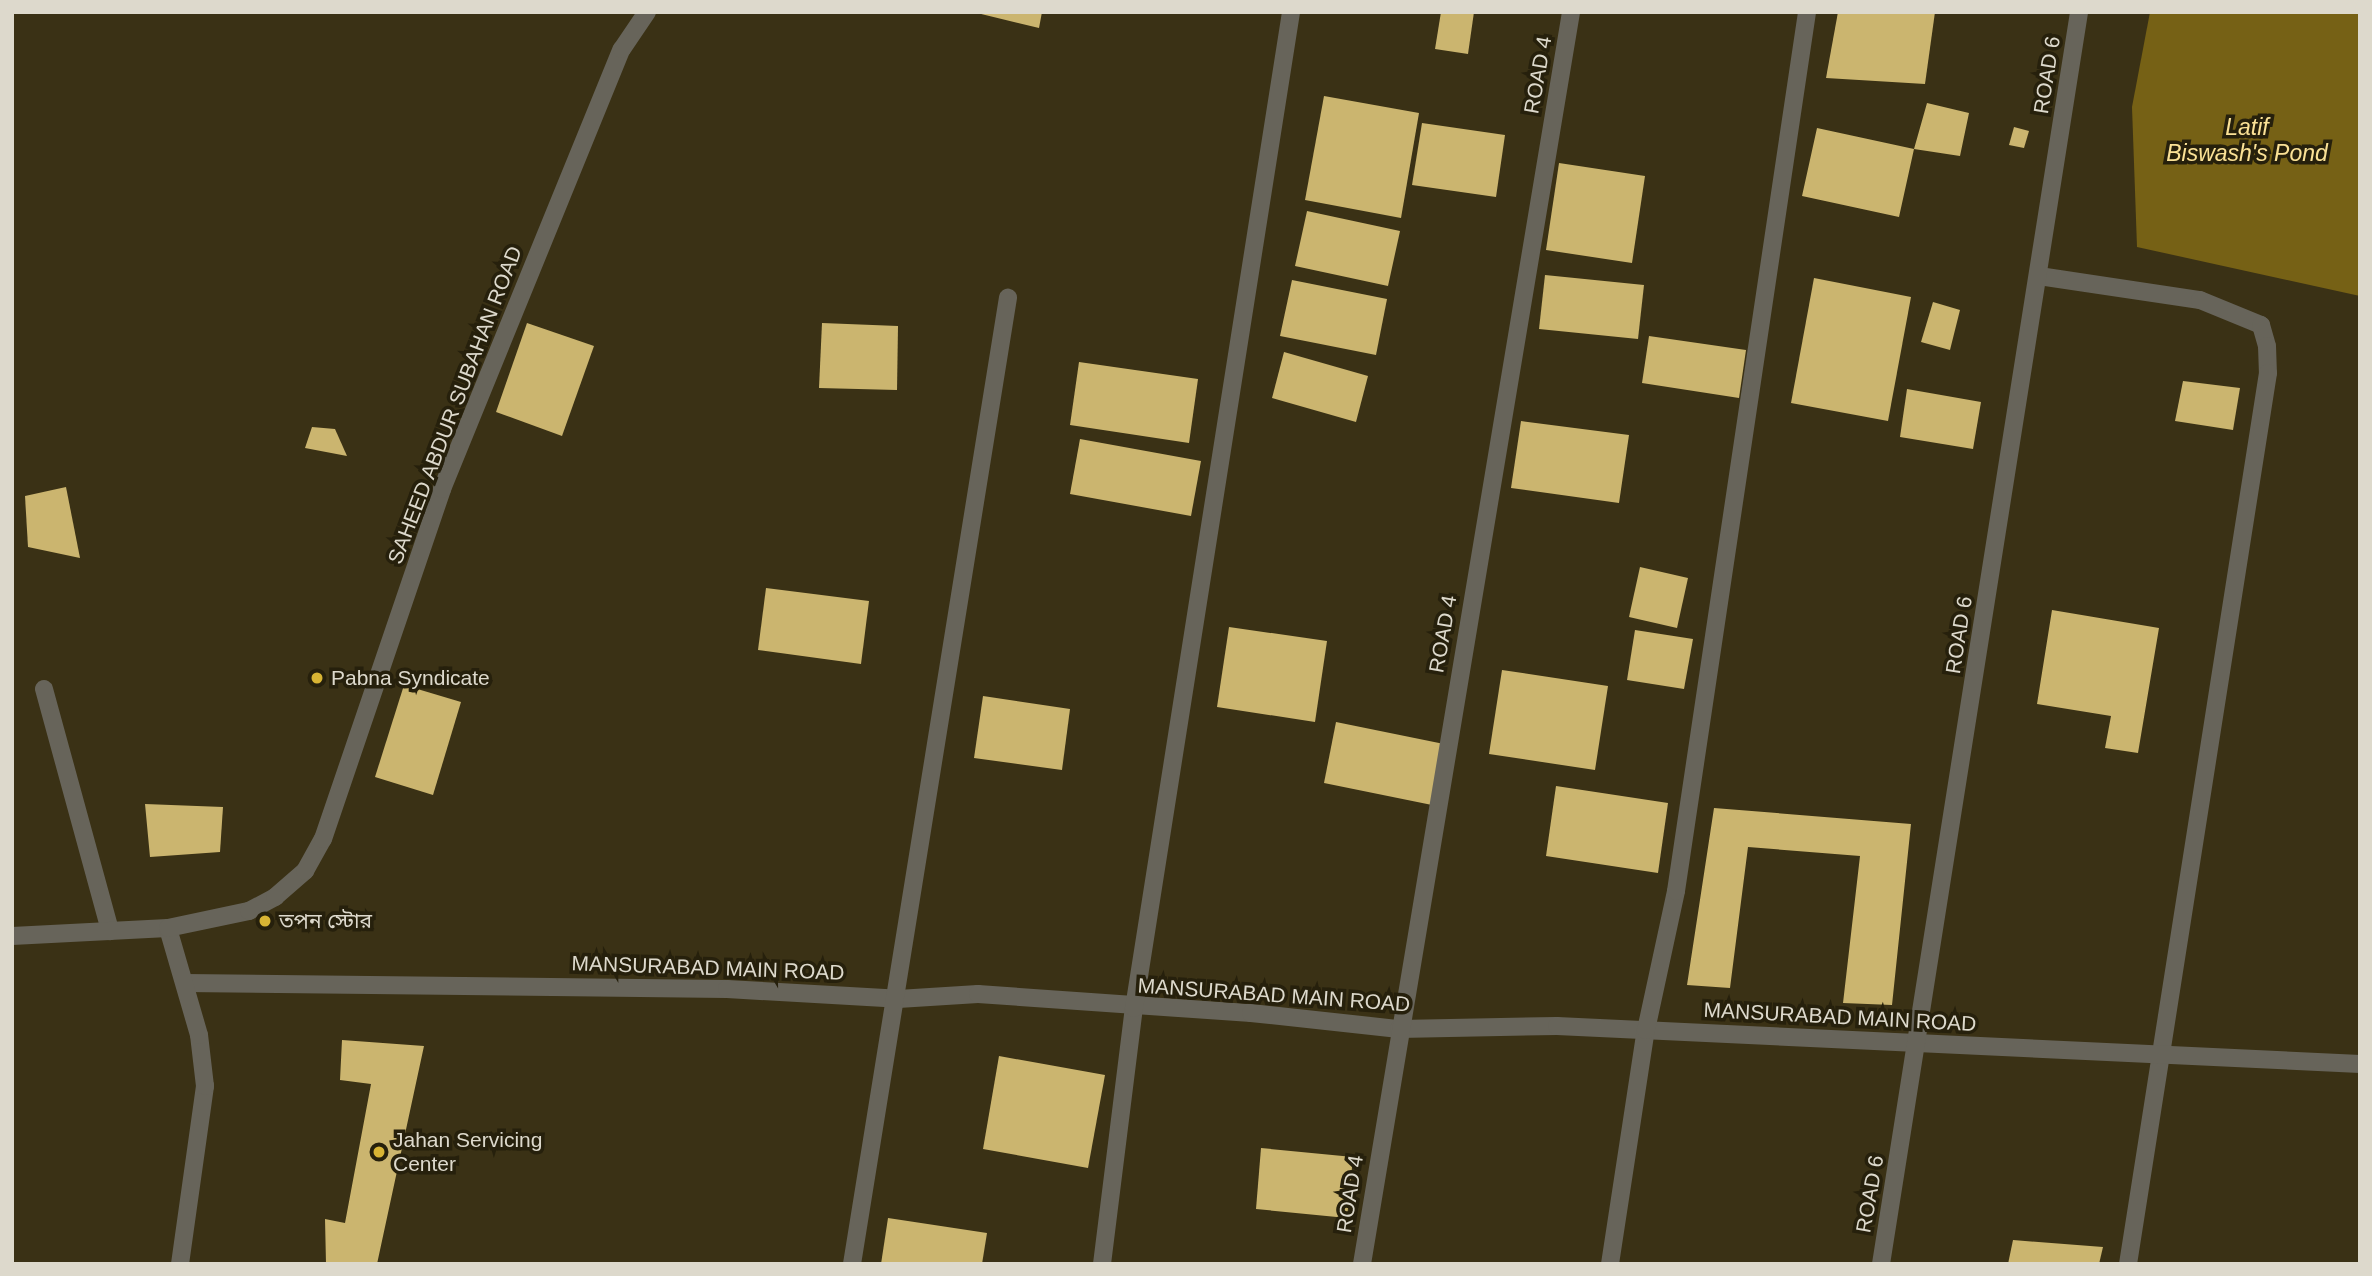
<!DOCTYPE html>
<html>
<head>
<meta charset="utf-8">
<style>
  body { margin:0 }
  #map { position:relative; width:2372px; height:1276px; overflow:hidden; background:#302915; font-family:Helvetica,"Noto Sans Bengali",sans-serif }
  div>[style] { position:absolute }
  .built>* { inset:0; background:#3a3115 }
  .water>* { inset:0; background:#766115 }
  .building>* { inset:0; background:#cbb56f }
  .minor>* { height:18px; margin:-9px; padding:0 9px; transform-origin:9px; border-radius:9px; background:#67645a }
  .dots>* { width:19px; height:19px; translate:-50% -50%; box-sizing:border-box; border:4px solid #26200c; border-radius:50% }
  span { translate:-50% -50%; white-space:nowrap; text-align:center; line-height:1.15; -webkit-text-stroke:7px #26200c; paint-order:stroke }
  .street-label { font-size:21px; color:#ddd9cc }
  .poi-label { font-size:21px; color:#ddd9cc }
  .left { translate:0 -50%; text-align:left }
  .water-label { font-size:23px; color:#fbe296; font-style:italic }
  .frame { position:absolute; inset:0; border:14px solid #ddd9cc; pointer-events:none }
</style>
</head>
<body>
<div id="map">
  <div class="built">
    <i style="clip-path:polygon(12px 12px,2360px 12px,2360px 1264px,12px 1264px)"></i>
  </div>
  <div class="water">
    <i style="clip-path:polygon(2150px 12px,2360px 12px,2360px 296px,2137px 247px,2132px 107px)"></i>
  </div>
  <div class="building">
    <i style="clip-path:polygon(973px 12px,1042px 12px,1039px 28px)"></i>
    <i style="clip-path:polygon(1441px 12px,1474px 12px,1468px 54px,1435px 49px)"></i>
    <i style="clip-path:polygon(1838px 12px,1935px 12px,1925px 84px,1826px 78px)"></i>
    <i style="clip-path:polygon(1324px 96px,1419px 113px,1401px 218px,1305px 200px)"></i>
    <i style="clip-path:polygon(1927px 103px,1969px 113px,1960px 156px,1914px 149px,1899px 217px,1802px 196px,1817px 128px,1914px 149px)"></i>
    <i style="clip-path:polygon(1422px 123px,1505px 135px,1496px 197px,1412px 185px)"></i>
    <i style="clip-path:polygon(2014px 127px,2029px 131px,2024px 148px,2009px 145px)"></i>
    <i style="clip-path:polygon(1559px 163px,1645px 176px,1632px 263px,1546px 250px)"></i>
    <i style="clip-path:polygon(1307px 211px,1400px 231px,1388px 286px,1295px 266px)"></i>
    <i style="clip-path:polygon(1545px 275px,1644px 285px,1638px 339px,1539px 329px)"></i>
    <i style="clip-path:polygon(1814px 278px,1911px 297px,1888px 421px,1791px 403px)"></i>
    <i style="clip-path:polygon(1292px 280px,1387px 299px,1376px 355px,1280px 336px)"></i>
    <i style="clip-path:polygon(1933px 302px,1960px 310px,1950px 350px,1921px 342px)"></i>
    <i style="clip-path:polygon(527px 323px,594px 346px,562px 436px,496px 412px)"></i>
    <i style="clip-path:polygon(822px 323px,898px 326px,897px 390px,819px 388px)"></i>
    <i style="clip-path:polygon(1649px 336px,1746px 350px,1739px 398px,1642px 383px)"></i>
    <i style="clip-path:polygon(1284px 352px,1368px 376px,1356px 422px,1272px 398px)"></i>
    <i style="clip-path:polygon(1079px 362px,1198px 379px,1189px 443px,1070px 425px)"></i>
    <i style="clip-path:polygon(2183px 381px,2240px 388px,2233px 430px,2175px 421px)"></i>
    <i style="clip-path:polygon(1907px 389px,1981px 402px,1973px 449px,1900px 437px)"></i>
    <i style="clip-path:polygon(1521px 421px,1629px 435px,1619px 503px,1511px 488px)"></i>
    <i style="clip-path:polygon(312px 427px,335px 429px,347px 456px,305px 448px)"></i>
    <i style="clip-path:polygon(1080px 439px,1201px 461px,1191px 516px,1070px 494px)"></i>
    <i style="clip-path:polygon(66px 487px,80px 558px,28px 547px,25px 496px)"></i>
    <i style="clip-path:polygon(1640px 567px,1688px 578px,1677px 628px,1629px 617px)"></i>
    <i style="clip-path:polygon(766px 588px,869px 601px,861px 664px,758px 650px)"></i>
    <i style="clip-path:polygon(2052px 610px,2159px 628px,2138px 753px,2105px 748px,2111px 716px,2037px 704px)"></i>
    <i style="clip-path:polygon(1229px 627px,1327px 641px,1315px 722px,1217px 707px)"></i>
    <i style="clip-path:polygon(1635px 630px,1693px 639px,1684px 689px,1627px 680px)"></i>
    <i style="clip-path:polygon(1502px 670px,1608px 686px,1595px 770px,1489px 754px)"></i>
    <i style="clip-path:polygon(404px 685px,461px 702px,433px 795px,375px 777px)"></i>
    <i style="clip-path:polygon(983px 696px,1070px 709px,1062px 770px,974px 758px)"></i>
    <i style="clip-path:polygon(1336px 722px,1444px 744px,1432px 805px,1324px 783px)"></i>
    <i style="clip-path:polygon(1556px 786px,1668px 803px,1658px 873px,1546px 856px)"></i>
    <i style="clip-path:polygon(145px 804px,223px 807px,220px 852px,150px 857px)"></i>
    <i style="clip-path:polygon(1714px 808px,1911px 824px,1892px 1005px,1843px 1003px,1860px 856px,1748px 847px,1730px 988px,1687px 985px)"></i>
    <i style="clip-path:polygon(342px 1040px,424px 1046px,377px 1264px,326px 1264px,325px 1219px,345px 1223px,371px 1084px,340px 1080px)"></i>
    <i style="clip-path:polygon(999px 1056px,1105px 1075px,1088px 1168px,983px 1149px)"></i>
    <i style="clip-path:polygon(1261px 1148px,1353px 1157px,1347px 1218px,1256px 1209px)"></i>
    <i style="clip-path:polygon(888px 1218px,987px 1233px,982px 1264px,881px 1264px)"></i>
    <i style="clip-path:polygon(2013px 1240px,2103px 1247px,2099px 1264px,2008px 1264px)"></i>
  </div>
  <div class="minor">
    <i style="left:2039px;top:276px;width:163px;rotate:8.5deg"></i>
    <i style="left:2200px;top:300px;width:66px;rotate:22.3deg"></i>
    <i style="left:2261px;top:325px;width:22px;rotate:74deg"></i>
    <i style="left:2267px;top:346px;width:27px;rotate:88deg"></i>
    <i style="left:2268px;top:373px;width:902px;rotate:98.93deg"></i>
    <i style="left:44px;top:689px;width:251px;rotate:74.7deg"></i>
    <i style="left:12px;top:936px;width:156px;rotate:-2.9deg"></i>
    <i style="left:185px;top:983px;width:542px;rotate:0.63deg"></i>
    <i style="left:727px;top:989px;width:171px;rotate:3.3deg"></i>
    <i style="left:898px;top:999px;width:80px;rotate:-3.6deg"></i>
    <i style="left:978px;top:994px;width:274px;rotate:4deg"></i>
    <i style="left:1251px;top:1013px;width:149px;rotate:6.2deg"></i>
    <i style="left:1399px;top:1029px;width:158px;rotate:-1.1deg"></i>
    <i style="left:1557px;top:1026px;width:804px;rotate:2.71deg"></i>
    <i style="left:180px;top:1264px;width:180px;rotate:-82deg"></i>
    <i style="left:205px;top:1086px;width:51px;rotate:-96.7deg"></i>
    <i style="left:199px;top:1035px;width:111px;rotate:-106.2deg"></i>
    <i style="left:168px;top:928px;width:83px;rotate:-11.9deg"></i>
    <i style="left:249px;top:911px;width:30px;rotate:-28deg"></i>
    <i style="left:275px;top:897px;width:40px;rotate:-41deg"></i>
    <i style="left:305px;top:871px;width:37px;rotate:-61deg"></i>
    <i style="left:323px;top:839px;width:370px;rotate:-71.2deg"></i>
    <i style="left:442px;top:489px;width:475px;rotate:-67.8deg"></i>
    <i style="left:622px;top:49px;width:45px;rotate:-56deg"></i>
    <i style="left:852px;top:1264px;width:979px;rotate:-80.83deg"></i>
    <i style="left:1102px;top:1264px;width:258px;rotate:-82.9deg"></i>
    <i style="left:1134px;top:1008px;width:1008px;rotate:-81.04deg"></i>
    <i style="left:1362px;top:1264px;width:1269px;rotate:-80.52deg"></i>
    <i style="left:1610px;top:1264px;width:237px;rotate:-81.3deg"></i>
    <i style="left:1646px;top:1030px;width:142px;rotate:-77.8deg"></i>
    <i style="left:1676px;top:891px;width:889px;rotate:-81.52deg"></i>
    <i style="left:1881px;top:1264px;width:1268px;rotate:-81.01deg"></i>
  </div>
  <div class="dots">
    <i style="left:317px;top:678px;background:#d8b434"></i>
    <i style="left:265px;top:921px;background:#d8b434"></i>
    <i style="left:379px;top:1152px;background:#d8b434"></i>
  </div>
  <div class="street-label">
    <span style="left:1538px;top:75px;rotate:-80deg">ROAD 4</span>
    <span style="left:2047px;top:75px;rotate:-81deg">ROAD 6</span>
    <span style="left:455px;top:405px;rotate:-69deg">SAHEED ABDUR SUBAHAN ROAD</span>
    <span style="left:1443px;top:634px;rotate:-80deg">ROAD 4</span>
    <span style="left:1959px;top:635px;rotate:-81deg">ROAD 6</span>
    <span style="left:708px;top:968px;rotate:2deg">MANSURABAD MAIN ROAD</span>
    <span style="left:1274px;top:995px;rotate:4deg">MANSURABAD MAIN ROAD</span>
    <span style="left:1840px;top:1017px;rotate:3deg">MANSURABAD MAIN ROAD</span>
    <span style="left:1350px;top:1194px;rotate:-81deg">ROAD 4</span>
    <span style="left:1870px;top:1194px;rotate:-80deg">ROAD 6</span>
  </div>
  <div class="poi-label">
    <span class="left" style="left:331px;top:678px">Pabna Syndicate</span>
    <span class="left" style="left:279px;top:921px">তপন স্টোর</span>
    <span class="left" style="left:393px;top:1152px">Jahan Servicing<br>Center</span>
  </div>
  <div class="water-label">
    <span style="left:2247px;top:140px">Latif<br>Biswash's Pond</span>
  </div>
  <div class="frame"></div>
</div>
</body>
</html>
